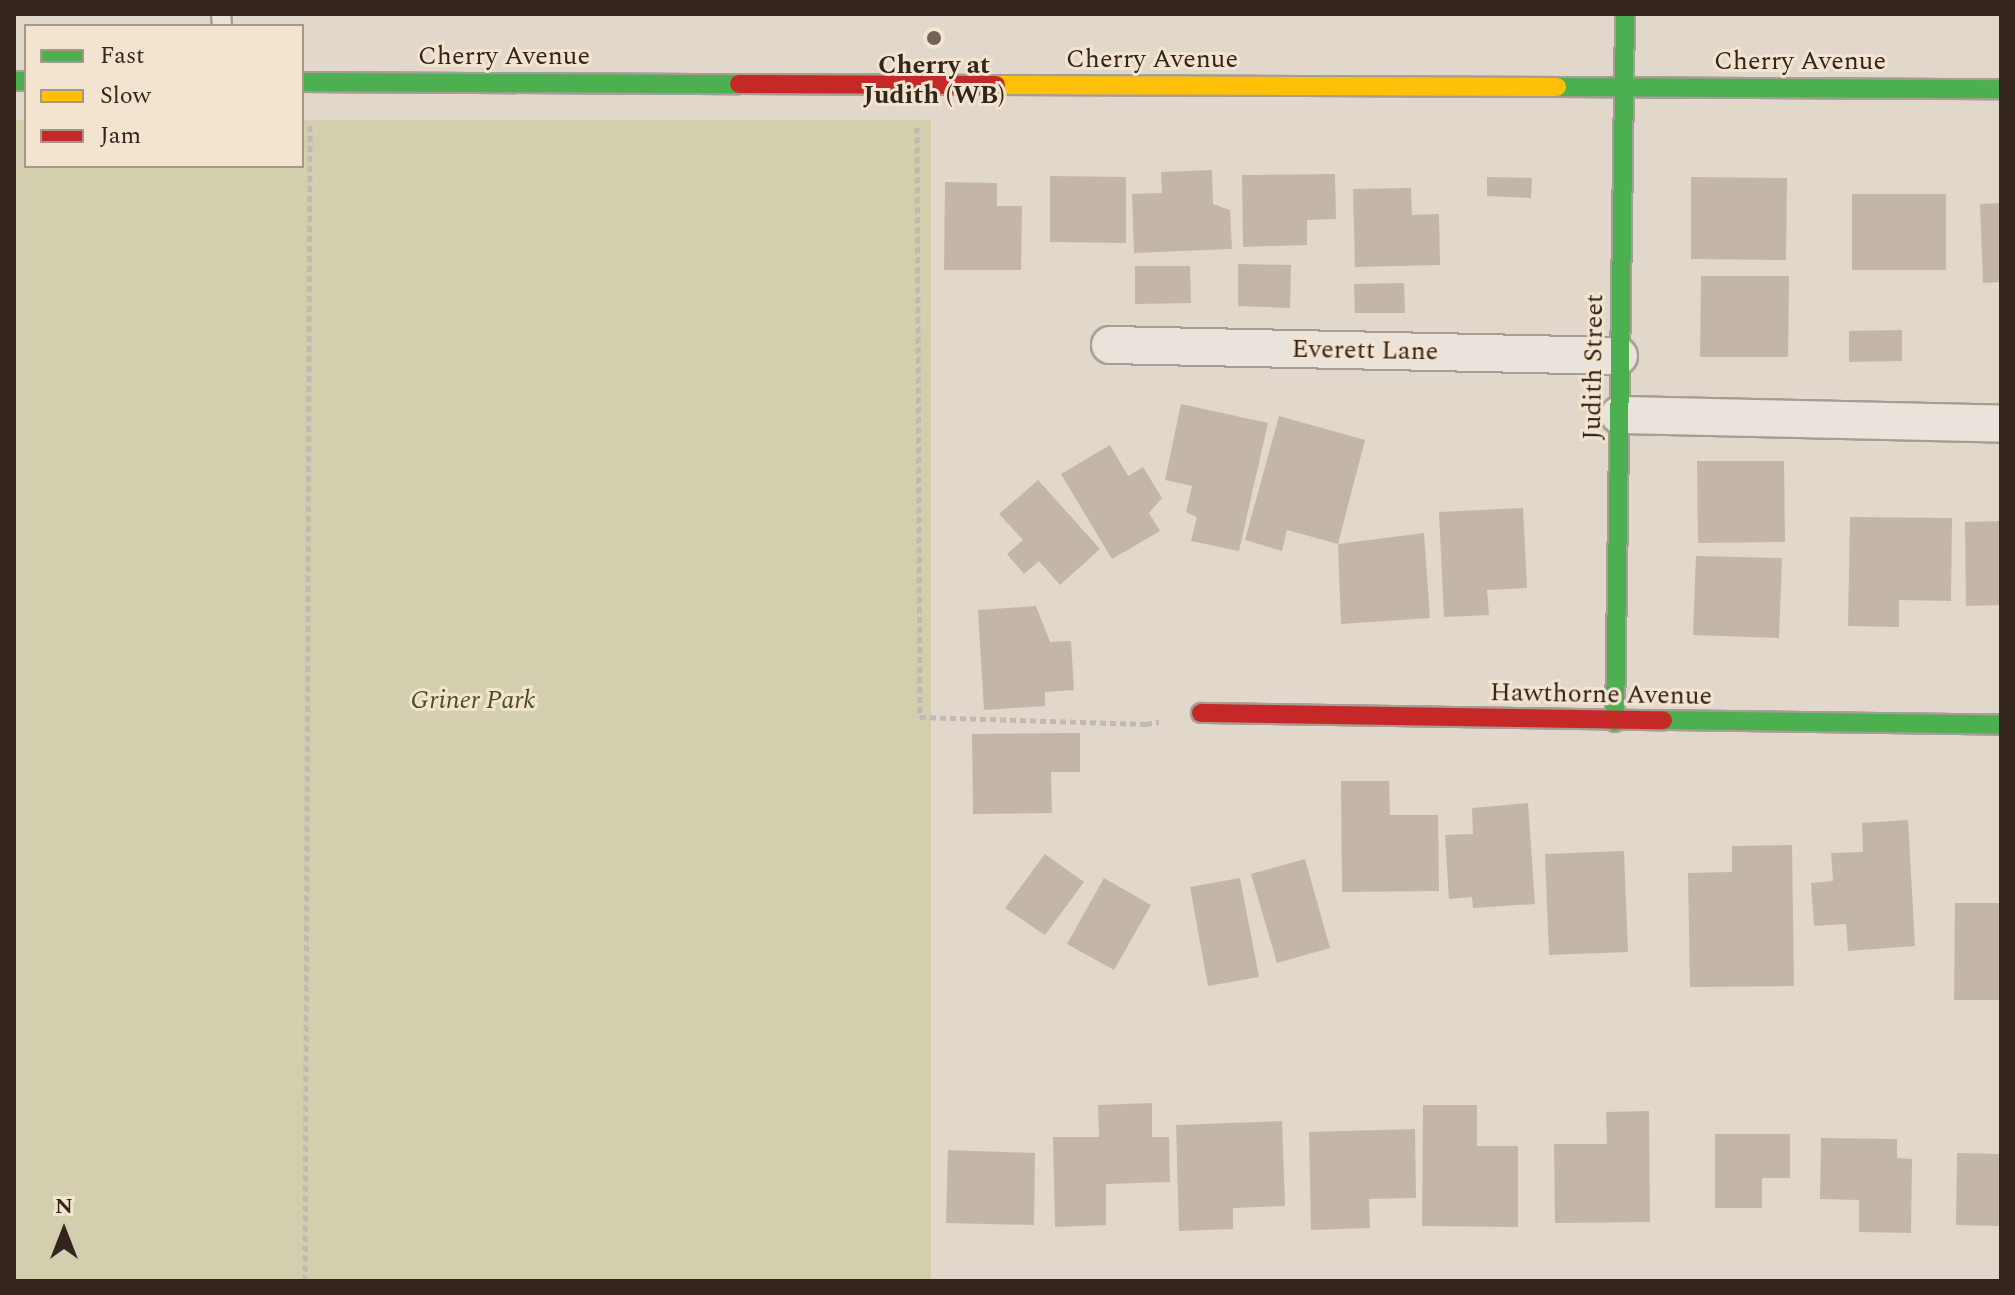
<!DOCTYPE html>
<html>
<head>
<meta charset="utf-8">
<style>
  body { margin:0 }
  #map { position:relative; width:2015px; height:1295px; overflow:hidden; background:#e1d7ca; font-family:Spectral,serif }
  div>[style] { position:absolute }
  .green>* { inset:0; background:#d3cead }
  .building>* { inset:0; background:#c4b5ab }
  .path>* { height:5px; margin-top:-2.5px; transform-origin:0; background:repeating-linear-gradient(90deg,#c2bab2 0 6px,transparent 0 10px) }
  .roads { filter:drop-shadow(2px 0 #a69d94) drop-shadow(-2px 0 #a69d94) drop-shadow(0 2px #a69d94) drop-shadow(0 -2px #a69d94) }
  .lane>* { height:18px; margin:-9px; padding:0 9px; transform-origin:9px; border-radius:9px; background:#e9e3db }
  .street>* { height:36px; margin:-18px; padding:0 18px; transform-origin:18px; border-radius:18px; background:#e9e3db }
  .fast>* { height:18px; margin:-9px; padding:0 9px; transform-origin:9px; border-radius:9px; background:#4caf50 }
  .slow>* { height:18px; margin:-9px; padding:0 9px; transform-origin:9px; border-radius:9px; background:#ffc107 }
  .jam>* { height:18px; margin:-9px; padding:0 9px; transform-origin:9px; border-radius:9px; background:#c62828 }
  .dots>* { width:22px; height:22px; translate:-50% -50%; box-sizing:border-box; border:4px solid #f3e4cf; border-radius:50% }
  span { translate:-50% -50%; white-space:nowrap; text-align:center; line-height:1.15; -webkit-text-stroke:6px #f3e4cf; paint-order:stroke }
  .street-label { font-size:26px; color:#33251d }
  .poi-label { font-size:26px; color:#33251d; font-weight:700 }
  .park-label { font-size:26px; color:#494e24; font-style:italic }
  .frame { position:absolute; inset:0; border:16px solid #33251d; pointer-events:none }
  .legend { position:absolute; left:24px; top:24px; width:280px; height:144px; box-sizing:border-box; background:#f3e4cf; border:2px solid #a69888; margin:0; padding:10px 14px; list-style:none; font-size:24px; color:#33251d }
  .legend li { display:flex; align-items:center; gap:16px; height:40px }
  .legend b { width:40px; border:2px solid #a69888 }
  .north { position:absolute; left:24px; top:1191px; width:80px; height:80px; -webkit-text-stroke:6px #f3e4cf; paint-order:stroke; rotate:0deg; font-size:22px; font-weight:700; line-height:32px; text-align:center; color:#33251d }
  .north::after { content:''; display:block; margin:auto; width:28px; height:36px; background:#33251d; clip-path:polygon(50% 0,100% 100%,50% 72%,0 100%) }
</style>
</head>
<body>
<div id="map">
  <div class="green">
    <i style="clip-path:polygon(14px 120px,26px 120px,26px 166px,302px 166px,302px 120px,931px 120px,931px 1281px,14px 1281px)"></i>
  </div>
  <div class="building">
    <i style="clip-path:polygon(1212px 170px,1213px 204px,1230px 210px,1232px 249px,1134px 253px,1132px 194px,1162px 193px,1161px 172px)"></i>
    <i style="clip-path:polygon(1335px 174px,1336px 219px,1307px 220px,1307px 245px,1243px 247px,1242px 175px)"></i>
    <i style="clip-path:polygon(1050px 176px,1126px 177px,1126px 243px,1050px 242px)"></i>
    <i style="clip-path:polygon(1487px 177px,1532px 178px,1531px 198px,1487px 196px)"></i>
    <i style="clip-path:polygon(1691px 177px,1787px 178px,1786px 260px,1691px 259px)"></i>
    <i style="clip-path:polygon(945px 182px,997px 183px,997px 206px,1022px 206px,1021px 270px,944px 270px)"></i>
    <i style="clip-path:polygon(1411px 188px,1412px 215px,1439px 214px,1440px 265px,1355px 267px,1353px 189px)"></i>
    <i style="clip-path:polygon(1852px 194px,1946px 194px,1946px 270px,1852px 270px)"></i>
    <i style="clip-path:polygon(2001px 203px,2001px 282px,1983px 283px,1980px 204px)"></i>
    <i style="clip-path:polygon(1238px 264px,1291px 265px,1290px 308px,1238px 306px)"></i>
    <i style="clip-path:polygon(1135px 266px,1190px 266px,1191px 303px,1135px 304px)"></i>
    <i style="clip-path:polygon(1701px 276px,1789px 276px,1788px 357px,1700px 357px)"></i>
    <i style="clip-path:polygon(1404px 283px,1405px 313px,1355px 313px,1354px 284px)"></i>
    <i style="clip-path:polygon(1902px 330px,1902px 361px,1849px 362px,1849px 331px)"></i>
    <i style="clip-path:polygon(1181px 404px,1268px 423px,1239px 551px,1191px 541px,1197px 517px,1186px 512px,1192px 486px,1165px 480px)"></i>
    <i style="clip-path:polygon(1279px 416px,1365px 440px,1338px 544px,1287px 530px,1282px 551px,1245px 540px)"></i>
    <i style="clip-path:polygon(1110px 445px,1128px 476px,1143px 467px,1162px 498px,1149px 513px,1160px 531px,1112px 559px,1061px 474px)"></i>
    <i style="clip-path:polygon(1697px 461px,1784px 461px,1785px 542px,1698px 543px)"></i>
    <i style="clip-path:polygon(1038px 480px,1100px 549px,1060px 585px,1039px 561px,1024px 574px,1007px 554px,1023px 540px,999px 514px)"></i>
    <i style="clip-path:polygon(1523px 508px,1527px 588px,1487px 590px,1489px 615px,1444px 617px,1439px 512px)"></i>
    <i style="clip-path:polygon(1850px 517px,1952px 518px,1951px 601px,1899px 600px,1899px 627px,1848px 626px)"></i>
    <i style="clip-path:polygon(2001px 521px,2001px 605px,1966px 606px,1965px 522px)"></i>
    <i style="clip-path:polygon(1424px 533px,1430px 618px,1341px 624px,1338px 544px)"></i>
    <i style="clip-path:polygon(1696px 556px,1782px 558px,1779px 638px,1693px 635px)"></i>
    <i style="clip-path:polygon(1036px 606px,1050px 642px,1071px 641px,1074px 690px,1045px 692px,1045px 706px,984px 710px,978px 610px)"></i>
    <i style="clip-path:polygon(1080px 733px,1080px 772px,1051px 772px,1052px 813px,973px 814px,972px 734px)"></i>
    <i style="clip-path:polygon(1341px 781px,1389px 781px,1390px 815px,1438px 815px,1439px 891px,1342px 892px)"></i>
    <i style="clip-path:polygon(1528px 803px,1535px 904px,1473px 908px,1472px 897px,1449px 899px,1445px 835px,1473px 834px,1472px 808px)"></i>
    <i style="clip-path:polygon(1908px 820px,1915px 946px,1848px 951px,1846px 924px,1814px 926px,1811px 883px,1833px 881px,1831px 853px,1863px 852px,1862px 823px)"></i>
    <i style="clip-path:polygon(1792px 845px,1794px 986px,1690px 987px,1688px 873px,1732px 872px,1732px 846px)"></i>
    <i style="clip-path:polygon(1624px 851px,1628px 952px,1549px 955px,1545px 854px)"></i>
    <i style="clip-path:polygon(1045px 854px,1084px 882px,1045px 935px,1005px 908px)"></i>
    <i style="clip-path:polygon(1305px 859px,1330px 948px,1277px 963px,1251px 874px)"></i>
    <i style="clip-path:polygon(1104px 878px,1151px 905px,1114px 970px,1067px 944px)"></i>
    <i style="clip-path:polygon(1240px 878px,1259px 977px,1208px 986px,1190px 887px)"></i>
    <i style="clip-path:polygon(1955px 903px,2001px 903px,2001px 1000px,1954px 1000px)"></i>
    <i style="clip-path:polygon(1152px 1103px,1152px 1137px,1169px 1137px,1170px 1182px,1106px 1184px,1106px 1225px,1055px 1227px,1053px 1137px,1099px 1137px,1098px 1105px)"></i>
    <i style="clip-path:polygon(1423px 1105px,1477px 1105px,1477px 1146px,1518px 1146px,1518px 1227px,1422px 1226px)"></i>
    <i style="clip-path:polygon(1649px 1111px,1650px 1222px,1555px 1223px,1554px 1144px,1607px 1144px,1606px 1112px)"></i>
    <i style="clip-path:polygon(1282px 1121px,1285px 1206px,1233px 1208px,1233px 1229px,1179px 1231px,1176px 1125px)"></i>
    <i style="clip-path:polygon(1415px 1129px,1416px 1198px,1369px 1199px,1370px 1228px,1311px 1230px,1309px 1132px)"></i>
    <i style="clip-path:polygon(1715px 1134px,1790px 1134px,1790px 1178px,1762px 1178px,1762px 1208px,1715px 1208px)"></i>
    <i style="clip-path:polygon(1821px 1138px,1897px 1139px,1897px 1158px,1912px 1159px,1911px 1233px,1859px 1232px,1859px 1200px,1820px 1199px)"></i>
    <i style="clip-path:polygon(948px 1150px,1035px 1153px,1034px 1225px,946px 1223px)"></i>
    <i style="clip-path:polygon(1957px 1153px,2001px 1154px,2001px 1226px,1956px 1225px)"></i>
  </div>
  <div class="path">
    <i style="left:917px;top:127px;width:590px;rotate:89.71deg"></i>
    <i style="left:920px;top:717px;width:226px;rotate:1.8deg"></i>
    <i style="left:1146px;top:724px;width:13px;rotate:-9deg"></i>
    <i style="left:305px;top:1281px;width:1158px;rotate:-89.75deg"></i>
  </div>
  <div class="roads">
    <div class="lane">
      <i style="left:221px;top:14px;width:12px;rotate:85deg"></i>
    </div>
    <div class="street">
      <i style="left:1110px;top:345px;width:509px;rotate:1.24deg"></i>
      <i style="left:1619px;top:415px;width:382px;rotate:1.3deg"></i>
    </div>
    <div class="fast">
      <i style="left:14px;top:81px;width:12px"></i>
      <i style="left:302px;top:82px;width:437px;rotate:0.3deg"></i>
      <i style="left:1557px;top:87px;width:444px;rotate:0.3deg"></i>
      <i style="left:1663px;top:720px;width:338px;rotate:0.8deg"></i>
      <i style="left:1615px;top:722px;width:708px;rotate:-89.19deg"></i>
    </div>
    <div class="slow">
      <i style="left:996px;top:85px;width:561px;rotate:0.2deg"></i>
    </div>
    <div class="jam">
      <i style="left:739px;top:84px;width:257px;rotate:0.2deg"></i>
      <i style="left:1201px;top:713px;width:462px;rotate:0.9deg"></i>
    </div>
  </div>
  <div class="dots">
    <i style="left:934px;top:38px;background:#70635a"></i>
  </div>
  <div class="street-label">
    <span style="left:504px;top:57px">Cherry Avenue</span>
    <span style="left:1152px;top:60px">Cherry Avenue</span>
    <span style="left:1800px;top:62px">Cherry Avenue</span>
    <span style="left:1365px;top:351px;rotate:1deg">Everett Lane</span>
    <span style="left:1594px;top:367px;rotate:-89deg">Judith Street</span>
    <span style="left:1601px;top:695px;rotate:1deg">Hawthorne Avenue</span>
  </div>
  <div class="poi-label">
    <span style="left:934px;top:81px">Cherry at<br>Judith (WB)</span>
  </div>
  <div class="park-label">
    <span style="left:473px;top:701px">Griner Park</span>
  </div>
  <div class="frame"></div>
  <ul class="legend">
  <li><b style="height:10px;background:#4caf50"></b>Fast</li>
  <li><b style="height:10px;background:#ffc107"></b>Slow</li>
  <li><b style="height:10px;background:#c62828"></b>Jam</li>
  </ul>
  <div class="north">N</div>
</div>
</body>
</html>
